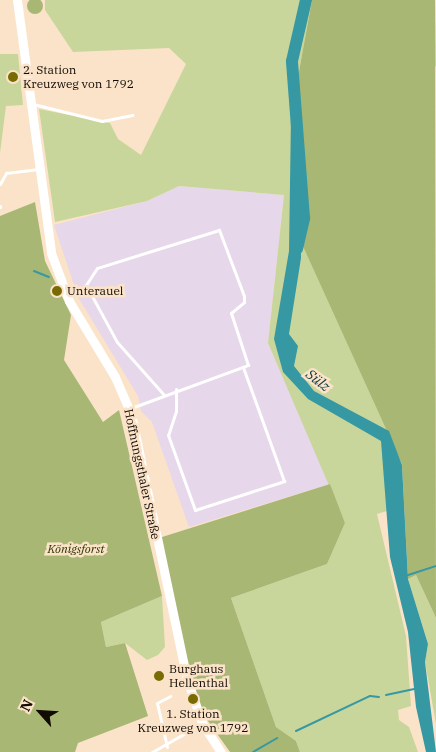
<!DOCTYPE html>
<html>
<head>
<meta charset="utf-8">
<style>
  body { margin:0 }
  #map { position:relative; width:436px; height:752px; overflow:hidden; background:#fae3c8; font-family:"IBM Plex Serif",serif }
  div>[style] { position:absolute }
  .commercial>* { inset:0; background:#e6d7ea }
  .green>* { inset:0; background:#c9d69b }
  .forest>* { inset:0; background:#a9b775 }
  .round { border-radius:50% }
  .water>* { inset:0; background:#3698a2 }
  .stream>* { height:2px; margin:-1px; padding:0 1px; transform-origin:1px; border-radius:1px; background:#3698a2 }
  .river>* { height:12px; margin:-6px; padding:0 6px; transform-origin:6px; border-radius:6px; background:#3698a2 }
  .service>* { height:3px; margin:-1.5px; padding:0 1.5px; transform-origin:1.5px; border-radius:1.5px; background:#fff }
  .secondary>* { height:9px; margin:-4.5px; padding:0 4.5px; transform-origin:4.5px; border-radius:4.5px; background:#fff }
  .dots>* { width:14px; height:14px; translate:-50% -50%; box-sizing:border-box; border:2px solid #fae3c8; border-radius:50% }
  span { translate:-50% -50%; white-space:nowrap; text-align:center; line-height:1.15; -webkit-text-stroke:5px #fae3c8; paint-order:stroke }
  .poi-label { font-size:12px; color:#120b04 }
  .left { translate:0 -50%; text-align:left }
  .street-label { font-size:12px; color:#120b04 }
  .park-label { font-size:12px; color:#2d3501; font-style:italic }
  .water-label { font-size:14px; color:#0e3b40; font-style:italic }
  .north { position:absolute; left:15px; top:687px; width:50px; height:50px; -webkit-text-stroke:4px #fae3c8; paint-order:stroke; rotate:296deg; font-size:14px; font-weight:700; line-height:20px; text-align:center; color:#120b04 }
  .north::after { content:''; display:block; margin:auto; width:18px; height:22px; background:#120b04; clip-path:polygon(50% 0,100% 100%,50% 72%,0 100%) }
</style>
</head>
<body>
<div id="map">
  <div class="commercial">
    <i style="clip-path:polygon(179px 186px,284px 195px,268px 343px,330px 484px,189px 527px,152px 422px,141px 411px,138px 396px,78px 297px,54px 225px,147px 201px)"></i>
  </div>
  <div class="green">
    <i style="clip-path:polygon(45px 0,312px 0,293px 104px,385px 419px,402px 465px,387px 511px,377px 514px,406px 636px,411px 706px,398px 710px,399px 720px,409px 727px,418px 752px,300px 752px,296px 741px,276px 727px,231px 598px,327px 564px,345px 523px,268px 343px,284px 195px,179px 186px,147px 201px,55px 222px,39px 109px,110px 123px,118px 139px,141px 155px,186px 64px,169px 48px,73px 52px,45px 10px)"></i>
    <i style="clip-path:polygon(435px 0,436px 66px,432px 69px)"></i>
    <i style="clip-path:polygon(0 54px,18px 54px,23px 105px,6px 106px,0 153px)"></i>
    <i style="clip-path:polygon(416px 575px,436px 618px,436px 724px,425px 662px,428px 644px,408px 579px)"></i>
    <i style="clip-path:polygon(162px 596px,165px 647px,158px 655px,147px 660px,125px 643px,106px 647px,101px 622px)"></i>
  </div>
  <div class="forest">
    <i class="round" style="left:27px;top:-2px;width:16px;height:16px"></i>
    <i style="clip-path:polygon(312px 0,435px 0,436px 618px,416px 575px,408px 579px,402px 464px,297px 233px,293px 104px)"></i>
    <i style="clip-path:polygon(35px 202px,45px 261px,71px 315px,64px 360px,103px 422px,119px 410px,162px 596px,101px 622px,106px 647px,125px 643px,148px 716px,78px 743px,75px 752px,0 752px,0 216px)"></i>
    <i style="clip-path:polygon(330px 484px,345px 523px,327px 564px,231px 598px,276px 727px,296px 741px,300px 752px,230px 752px,198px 707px,159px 538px)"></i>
  </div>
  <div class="water">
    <i style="clip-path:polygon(291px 116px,301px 116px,301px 258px,289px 334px,298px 346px,294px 366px,314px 391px,389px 431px,402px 465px,408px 579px,428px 644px,425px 662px,436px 752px,426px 752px,416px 707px,408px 632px,390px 557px,381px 441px,308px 399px,283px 372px,274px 339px,289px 251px)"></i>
  </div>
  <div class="stream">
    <i style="left:34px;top:271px;width:16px;rotate:22deg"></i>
    <i style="left:405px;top:576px;width:33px;rotate:-18deg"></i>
    <i style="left:386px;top:695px;width:30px;rotate:-12deg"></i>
    <i style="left:296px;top:731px;width:82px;rotate:-25.3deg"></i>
    <i style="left:370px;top:696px;width:9px;rotate:6deg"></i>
    <i style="left:253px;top:752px;width:28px;rotate:-30deg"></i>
  </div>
  <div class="river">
    <i style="left:297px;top:249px;width:32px;rotate:-77deg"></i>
    <i style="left:304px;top:218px;width:157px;rotate:-94.4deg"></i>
    <i style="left:292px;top:61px;width:63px;rotate:-77.1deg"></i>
  </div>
  <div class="service">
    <i style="left:33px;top:104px;width:71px;rotate:13.8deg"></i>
    <i style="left:102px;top:121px;width:31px;rotate:-11deg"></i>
    <i style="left:0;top:184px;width:13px;rotate:-61deg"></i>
    <i style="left:6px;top:173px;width:31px;rotate:-7deg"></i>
    <i style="left:0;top:206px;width:1px;rotate:90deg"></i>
    <i style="left:176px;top:389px;width:22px;rotate:90deg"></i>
    <i style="left:176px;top:411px;width:25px;rotate:108deg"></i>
    <i style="left:168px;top:435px;width:80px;rotate:70.2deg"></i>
    <i style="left:195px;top:510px;width:94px;rotate:-18deg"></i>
    <i style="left:284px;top:481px;width:121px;rotate:-109.8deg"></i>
    <i style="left:131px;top:408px;width:125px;rotate:-20.2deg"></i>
    <i style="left:248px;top:365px;width:55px;rotate:-108.1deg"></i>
    <i style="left:231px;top:313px;width:17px;rotate:-40deg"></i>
    <i style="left:244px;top:302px;width:6px;rotate:-90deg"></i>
    <i style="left:244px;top:296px;width:71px;rotate:-110.7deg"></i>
    <i style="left:219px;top:230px;width:128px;rotate:162.7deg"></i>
    <i style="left:97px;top:268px;width:20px;rotate:123deg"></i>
    <i style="left:86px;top:285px;width:65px;rotate:61.5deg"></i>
    <i style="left:117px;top:342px;width:71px;rotate:48.4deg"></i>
    <i style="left:167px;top:747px;width:45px;rotate:-102.8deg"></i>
    <i style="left:157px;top:703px;width:15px;rotate:-28deg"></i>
    <i style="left:152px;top:752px;width:56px;rotate:-29.7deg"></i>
  </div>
  <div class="secondary">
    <i style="left:17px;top:0;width:255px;rotate:82.3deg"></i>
    <i style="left:51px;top:253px;width:51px;rotate:69.4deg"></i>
    <i style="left:69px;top:301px;width:89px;rotate:58.8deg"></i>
    <i style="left:115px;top:377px;width:40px;rotate:66.6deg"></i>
    <i style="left:131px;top:414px;width:271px;rotate:78.1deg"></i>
    <i style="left:187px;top:679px;width:46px;rotate:71.2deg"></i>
    <i style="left:202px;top:723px;width:35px;rotate:57deg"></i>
  </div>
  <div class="dots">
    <i style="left:13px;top:77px;background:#796b03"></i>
    <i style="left:57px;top:291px;background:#796b03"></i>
    <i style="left:159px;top:676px;background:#796b03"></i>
    <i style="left:193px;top:699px;background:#796b03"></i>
  </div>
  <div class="poi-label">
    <span class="left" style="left:23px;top:77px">2. Station<br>Kreuzweg von 1792</span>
    <span class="left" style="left:67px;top:291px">Unterauel</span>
    <span class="left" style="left:169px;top:676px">Burghaus<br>Hellenthal</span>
    <span style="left:193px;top:721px">1. Station<br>Kreuzweg von 1792</span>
  </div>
  <div class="street-label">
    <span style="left:142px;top:474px;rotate:78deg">Hoffnungsthaler Straße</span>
  </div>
  <div class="park-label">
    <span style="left:76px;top:549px">Königsforst</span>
  </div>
  <div class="water-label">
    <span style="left:318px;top:380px;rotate:38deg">Sülz</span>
  </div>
  <div class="north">N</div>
</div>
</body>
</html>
